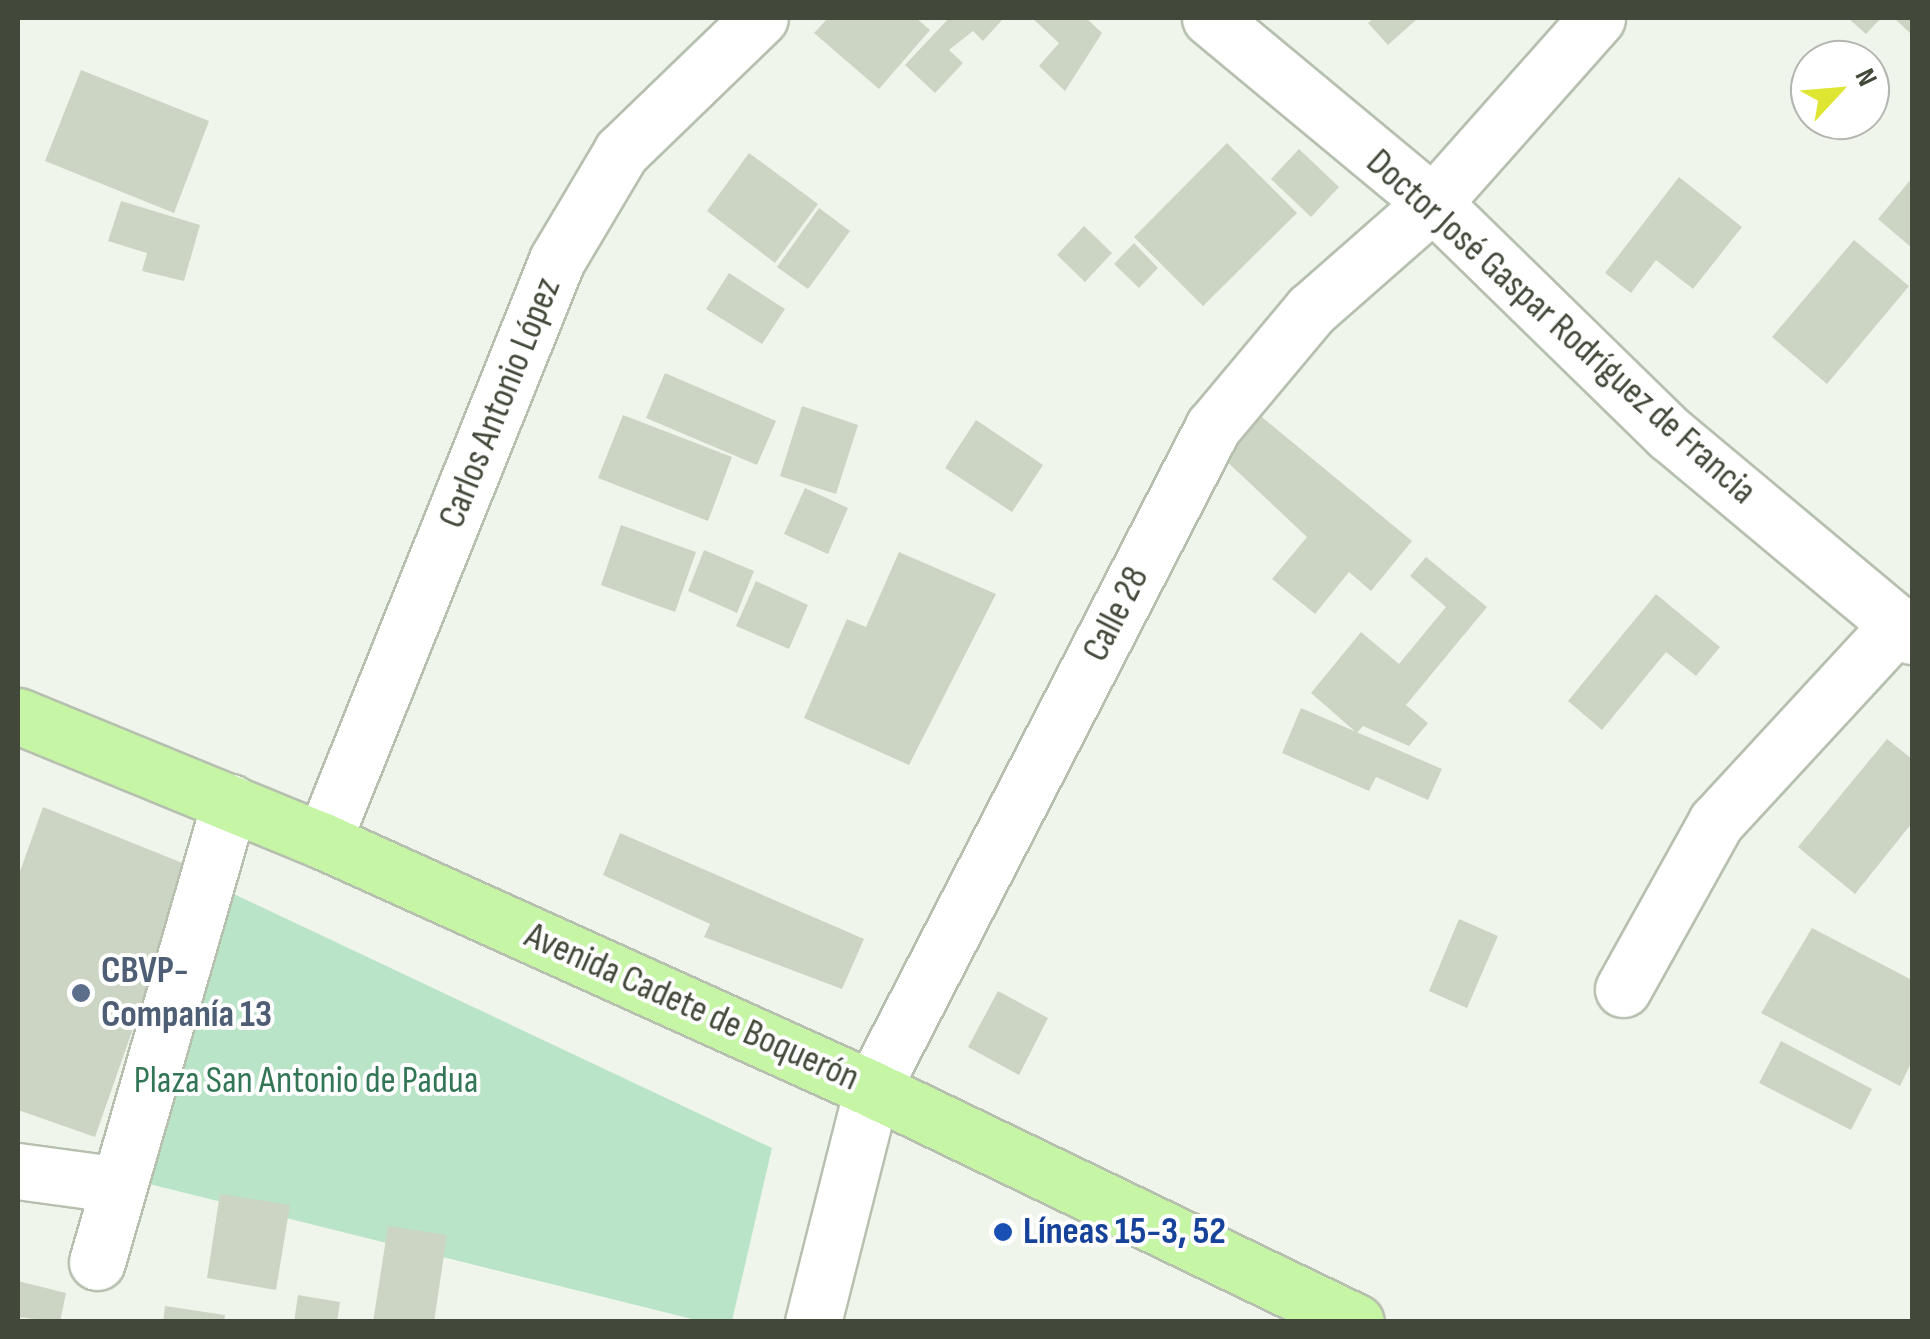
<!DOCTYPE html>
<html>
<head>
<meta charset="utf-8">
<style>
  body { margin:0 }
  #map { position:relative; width:1930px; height:1339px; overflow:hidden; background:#f0f5ec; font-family:"Sofia Sans Condensed",sans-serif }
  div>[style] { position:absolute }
  .green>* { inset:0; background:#bae4c8 }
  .building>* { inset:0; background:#ccd5c3 }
  .roads { filter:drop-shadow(2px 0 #b7c0af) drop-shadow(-2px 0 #b7c0af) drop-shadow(0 2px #b7c0af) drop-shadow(0 -2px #b7c0af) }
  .minor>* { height:55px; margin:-27.5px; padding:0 27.5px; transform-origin:27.5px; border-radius:27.5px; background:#fff }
  .major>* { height:55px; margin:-27.5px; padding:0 27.5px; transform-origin:27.5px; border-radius:27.5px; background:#c5f5a5 }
  .dots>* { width:28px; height:28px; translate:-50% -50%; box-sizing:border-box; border:5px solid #fff; border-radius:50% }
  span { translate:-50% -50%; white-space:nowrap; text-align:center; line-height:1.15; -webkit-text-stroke:8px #fff; paint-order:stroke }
  .street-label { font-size:38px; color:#42493a }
  .service-label { font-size:38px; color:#4e5e75; font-weight:700 }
  .left { translate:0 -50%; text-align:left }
  .park-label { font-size:38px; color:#327655 }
  .transit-label { font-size:38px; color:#164399; font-weight:700 }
  .frame { position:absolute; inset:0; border:20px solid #42493a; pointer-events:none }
  .north { position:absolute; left:1790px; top:40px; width:100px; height:100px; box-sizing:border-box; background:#fff; border:2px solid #b3b6b0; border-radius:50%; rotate:64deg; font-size:28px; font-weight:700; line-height:40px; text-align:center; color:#42493a }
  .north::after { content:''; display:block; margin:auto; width:35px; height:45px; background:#dfe632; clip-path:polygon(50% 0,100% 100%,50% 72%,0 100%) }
</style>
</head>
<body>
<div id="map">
  <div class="green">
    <i style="clip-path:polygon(219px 887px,772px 1148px,732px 1321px,700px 1321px,133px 1180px)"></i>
  </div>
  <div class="building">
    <i style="clip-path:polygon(828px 18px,916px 18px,930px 30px,879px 89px,814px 33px)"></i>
    <i style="clip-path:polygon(949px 18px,1002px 20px,983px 41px,973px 31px,949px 50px,963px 63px,935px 93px,905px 65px)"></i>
    <i style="clip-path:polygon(1032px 18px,1086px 18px,1102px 33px,1065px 91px,1039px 66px,1059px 43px)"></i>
    <i style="clip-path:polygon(1374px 18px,1418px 18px,1388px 45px,1368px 23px)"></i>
    <i style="clip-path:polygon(1848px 18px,1881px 18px,1866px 34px)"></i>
    <i style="clip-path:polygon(1894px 18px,1912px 18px,1912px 35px)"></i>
    <i style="clip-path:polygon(81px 70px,209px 121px,174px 213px,45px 161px)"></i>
    <i style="clip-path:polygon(1227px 143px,1297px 213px,1203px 306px,1134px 237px)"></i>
    <i style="clip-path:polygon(1299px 149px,1339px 187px,1311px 217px,1271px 179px)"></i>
    <i style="clip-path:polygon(749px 153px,818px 204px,775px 263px,707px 211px)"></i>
    <i style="clip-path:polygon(1679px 177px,1742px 227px,1693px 289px,1656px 260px,1631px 293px,1605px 273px)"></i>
    <i style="clip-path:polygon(1912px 178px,1912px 248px,1878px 219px)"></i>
    <i style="clip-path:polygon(121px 201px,200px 225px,184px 281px,142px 271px,147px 253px,108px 241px)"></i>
    <i style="clip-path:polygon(819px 208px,850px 231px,808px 289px,777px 267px)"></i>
    <i style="clip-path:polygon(1084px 226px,1112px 253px,1085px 282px,1057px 255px)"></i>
    <i style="clip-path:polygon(1854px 240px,1909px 286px,1827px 384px,1772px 337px)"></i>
    <i style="clip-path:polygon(1134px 243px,1158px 268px,1139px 288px,1114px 264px)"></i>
    <i style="clip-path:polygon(729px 273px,785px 309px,762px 344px,706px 309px)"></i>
    <i style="clip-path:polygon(665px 373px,776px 421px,757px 465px,646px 418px)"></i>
    <i style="clip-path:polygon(802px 406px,858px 425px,836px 494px,780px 476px)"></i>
    <i style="clip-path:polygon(1257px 413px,1412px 541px,1371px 591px,1349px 572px,1315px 614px,1272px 579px,1307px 537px,1221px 456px)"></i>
    <i style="clip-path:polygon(623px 415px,732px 457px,708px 521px,598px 478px)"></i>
    <i style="clip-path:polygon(976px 420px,1043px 465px,1012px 512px,945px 468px)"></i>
    <i style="clip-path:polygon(805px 488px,848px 508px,828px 554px,784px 534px)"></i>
    <i style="clip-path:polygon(621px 525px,696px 552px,675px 612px,601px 585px)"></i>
    <i style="clip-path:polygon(704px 550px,754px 571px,737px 613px,688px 591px)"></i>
    <i style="clip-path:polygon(899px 552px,996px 594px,909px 765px,804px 718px,847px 619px,866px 627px)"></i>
    <i style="clip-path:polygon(1426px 557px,1487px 607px,1406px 705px,1428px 723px,1409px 746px,1363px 726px,1357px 733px,1311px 693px,1361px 632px,1399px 664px,1446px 607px,1410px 576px)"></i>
    <i style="clip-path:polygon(756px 581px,808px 605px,789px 649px,736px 626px)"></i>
    <i style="clip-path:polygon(1656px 594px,1720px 647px,1696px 676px,1666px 652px,1602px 730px,1568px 701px)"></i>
    <i style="clip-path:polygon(1301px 708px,1442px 769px,1428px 800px,1376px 777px,1369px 791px,1282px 753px)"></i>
    <i style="clip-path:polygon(1887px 739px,1912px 759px,1912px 823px,1855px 894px,1798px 847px)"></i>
    <i style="clip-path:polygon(43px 807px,190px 866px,95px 1137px,18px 1110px,18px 877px)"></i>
    <i style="clip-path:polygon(620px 833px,864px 939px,842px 989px,704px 937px,710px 924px,603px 875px)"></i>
    <i style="clip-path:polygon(1459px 919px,1498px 936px,1467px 1008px,1429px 991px)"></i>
    <i style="clip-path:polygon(1812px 928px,1912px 980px,1912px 1061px,1900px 1086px,1761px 1013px)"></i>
    <i style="clip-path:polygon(998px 991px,1048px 1018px,1019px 1075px,968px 1047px)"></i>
    <i style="clip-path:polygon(1781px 1041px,1872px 1089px,1851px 1130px,1759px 1083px)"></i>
    <i style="clip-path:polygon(220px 1194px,290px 1205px,276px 1290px,207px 1278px)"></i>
    <i style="clip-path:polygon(388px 1226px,447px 1235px,434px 1322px,373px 1322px)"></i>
    <i style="clip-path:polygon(18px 1281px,66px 1293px,60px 1322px,18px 1317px)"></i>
    <i style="clip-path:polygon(298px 1295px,340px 1302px,337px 1322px,294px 1322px)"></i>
    <i style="clip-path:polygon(165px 1306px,225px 1315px,224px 1322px,163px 1322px)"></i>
  </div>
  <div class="roads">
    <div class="minor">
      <i style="left:1210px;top:18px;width:290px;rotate:39.7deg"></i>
      <i style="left:1433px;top:203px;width:331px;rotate:44.3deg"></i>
      <i style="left:1670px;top:434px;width:315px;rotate:39.9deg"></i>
      <i style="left:323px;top:841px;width:626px;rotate:-68.06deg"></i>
      <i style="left:557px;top:260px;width:126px;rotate:-59.3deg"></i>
      <i style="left:621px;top:152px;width:193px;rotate:-44deg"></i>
      <i style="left:1623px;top:989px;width:191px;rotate:-60.9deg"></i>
      <i style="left:1716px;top:822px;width:270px;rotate:-47.3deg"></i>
      <i style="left:18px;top:1171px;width:96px;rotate:7.8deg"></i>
      <i style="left:97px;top:1262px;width:479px;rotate:-73.9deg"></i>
      <i style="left:813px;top:1322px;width:240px;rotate:-75.8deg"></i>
      <i style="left:872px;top:1089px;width:745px;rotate:-62.75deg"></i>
      <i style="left:1213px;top:427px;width:153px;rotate:-50.1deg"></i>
      <i style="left:1311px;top:310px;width:162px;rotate:-41.3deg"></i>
      <i style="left:1433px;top:203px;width:247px;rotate:-48.4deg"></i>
    </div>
    <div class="major">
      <i style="left:18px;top:716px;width:330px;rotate:22.3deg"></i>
      <i style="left:323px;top:841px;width:602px;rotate:24.31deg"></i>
      <i style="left:872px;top:1089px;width:537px;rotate:25.71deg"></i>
    </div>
  </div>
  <div class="dots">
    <i style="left:81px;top:993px;background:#5c6f8a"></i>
    <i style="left:1003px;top:1232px;background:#1a4fb4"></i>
  </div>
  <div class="street-label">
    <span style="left:1561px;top:327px;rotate:42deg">Doctor José Gaspar Rodríguez de Francia</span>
    <span style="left:500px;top:403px;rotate:-68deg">Carlos Antonio López</span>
    <span style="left:1116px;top:614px;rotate:-63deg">Calle 28</span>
    <span style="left:692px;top:1007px;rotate:24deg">Avenida Cadete de Boquerón</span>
  </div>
  <div class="service-label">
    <span class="left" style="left:101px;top:993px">CBVP-<br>Companía 13</span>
  </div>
  <div class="park-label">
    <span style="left:306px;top:1081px">Plaza San Antonio de Padua</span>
  </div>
  <div class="transit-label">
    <span class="left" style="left:1023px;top:1232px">Líneas 15-3, 52</span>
  </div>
  <div class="frame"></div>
  <div class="north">N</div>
</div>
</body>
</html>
